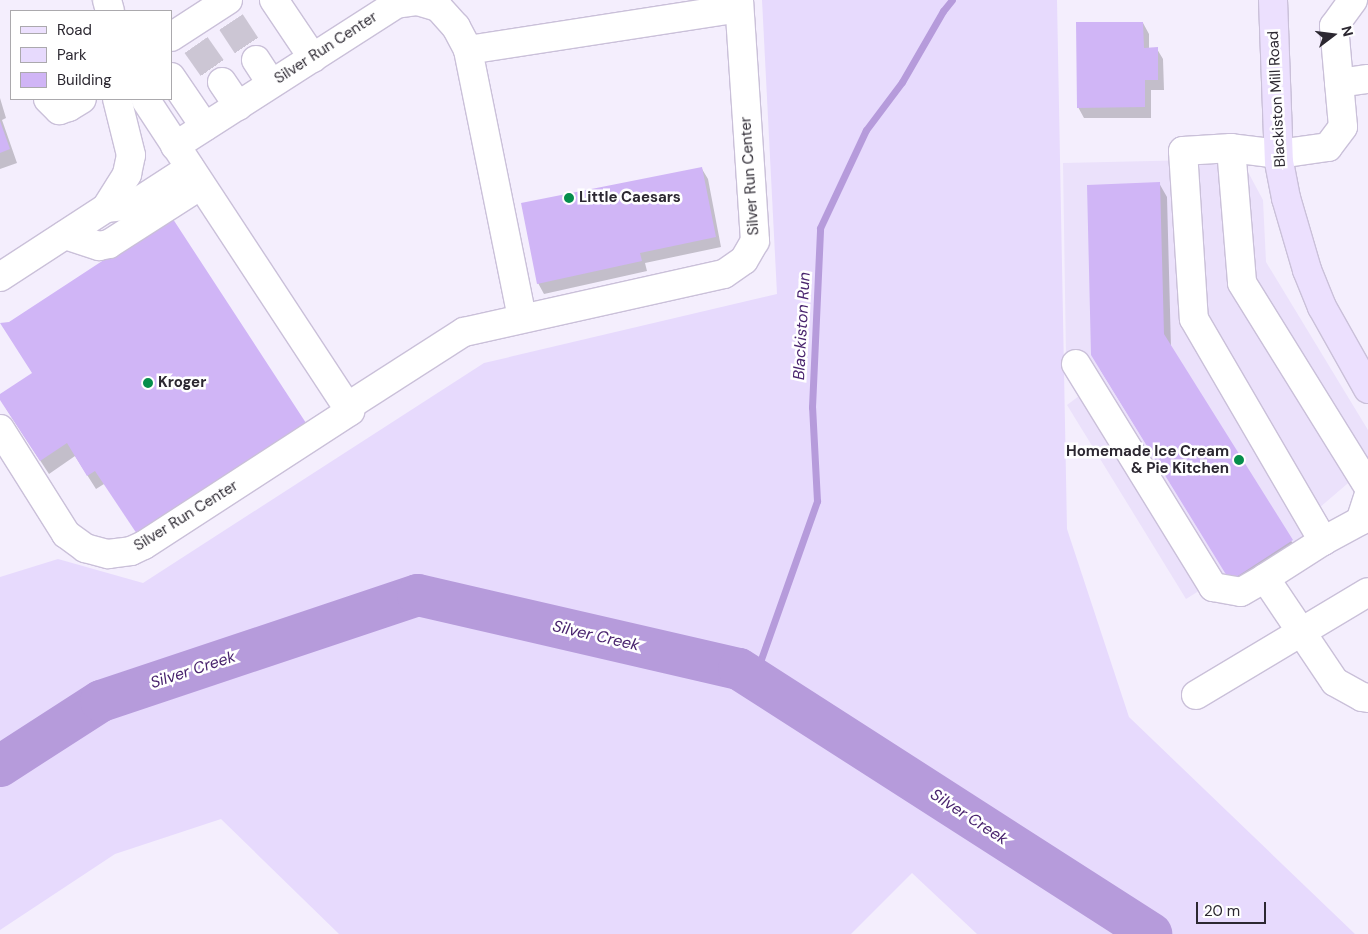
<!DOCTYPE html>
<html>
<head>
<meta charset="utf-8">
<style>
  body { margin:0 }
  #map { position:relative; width:1368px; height:934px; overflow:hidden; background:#f4eefd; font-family:"DM Sans",sans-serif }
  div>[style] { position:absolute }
  .built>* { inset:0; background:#ebe1fb }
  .green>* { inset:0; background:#e7dafd }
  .shadow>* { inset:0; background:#0003 }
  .stream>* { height:7px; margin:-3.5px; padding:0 3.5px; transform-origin:3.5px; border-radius:3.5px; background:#b69bdb }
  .river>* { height:42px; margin:-21px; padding:0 21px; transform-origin:21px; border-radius:21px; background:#b69bdb }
  .building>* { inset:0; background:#d0b5f6 }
  .minor-tunnel>* { height:28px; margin-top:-14px; transform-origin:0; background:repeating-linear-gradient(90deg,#ccc6d4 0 28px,transparent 0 42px) }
  .roads { filter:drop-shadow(1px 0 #cac0d9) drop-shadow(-1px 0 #cac0d9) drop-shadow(0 1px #cac0d9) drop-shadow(0 -1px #cac0d9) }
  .minor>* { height:28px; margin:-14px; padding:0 14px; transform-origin:14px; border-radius:14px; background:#fff }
  .major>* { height:28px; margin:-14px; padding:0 14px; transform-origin:14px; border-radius:14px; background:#ece0fe }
  .dots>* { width:14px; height:14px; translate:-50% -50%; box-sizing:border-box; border:2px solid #fff; border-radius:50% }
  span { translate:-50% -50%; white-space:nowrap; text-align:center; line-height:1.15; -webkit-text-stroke:5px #fff; paint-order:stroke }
  .street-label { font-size:15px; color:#2c2831 }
  .poi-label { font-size:15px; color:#2c2831; font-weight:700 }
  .left { translate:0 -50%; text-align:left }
  .right { translate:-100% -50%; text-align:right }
  .water-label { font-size:16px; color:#49246e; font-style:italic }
  .legend { position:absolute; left:10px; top:10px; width:162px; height:90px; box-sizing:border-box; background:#fff; border:1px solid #aba9ad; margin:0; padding:6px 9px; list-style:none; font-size:15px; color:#2c2831 }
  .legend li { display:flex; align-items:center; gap:10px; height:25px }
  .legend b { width:25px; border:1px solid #aba9ad }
  .north { position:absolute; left:1308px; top:10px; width:50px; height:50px; -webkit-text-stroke:4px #fff; paint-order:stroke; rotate:75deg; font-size:14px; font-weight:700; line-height:20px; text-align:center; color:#2c2831 }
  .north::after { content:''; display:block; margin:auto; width:18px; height:22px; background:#2c2831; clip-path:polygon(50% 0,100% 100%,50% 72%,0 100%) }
  .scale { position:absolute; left:1196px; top:902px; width:70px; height:22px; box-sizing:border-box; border:2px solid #2c2831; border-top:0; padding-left:6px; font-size:15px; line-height:18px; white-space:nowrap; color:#2c2831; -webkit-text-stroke:4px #fff; paint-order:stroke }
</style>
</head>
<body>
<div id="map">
  <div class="built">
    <i style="clip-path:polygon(1241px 159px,1263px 200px,1266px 262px,1368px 430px,1368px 466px,1319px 508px,1300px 550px,1222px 605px,1202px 589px,1186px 599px,1067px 405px,1083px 393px,1066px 356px,1063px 163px)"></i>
  </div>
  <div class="green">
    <i style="clip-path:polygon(762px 0,1057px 0,1067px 529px,1129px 717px,1355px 934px,977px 934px,912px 873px,851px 934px,339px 934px,221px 819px,115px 854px,0 930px,0 577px,58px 559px,143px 583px,484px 363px,777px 294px)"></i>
  </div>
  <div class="shadow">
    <i style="clip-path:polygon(1143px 23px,1149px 34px,1149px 49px,1157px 49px,1163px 59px,1164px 90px,1151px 90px,1151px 118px,1084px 118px,1078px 107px)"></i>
    <i style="clip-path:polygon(0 98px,6px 118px,2px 120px,17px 163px,0 169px)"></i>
    <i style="clip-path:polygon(702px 169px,708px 179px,721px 247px,645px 263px,647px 271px,544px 294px,538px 283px)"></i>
    <i style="clip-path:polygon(1159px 183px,1167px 197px,1171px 348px,1300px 555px,1239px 594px,1100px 369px)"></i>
    <i style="clip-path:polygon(0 395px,305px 423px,313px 437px,104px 484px,96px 489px,75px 456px,49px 474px,7px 410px)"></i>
  </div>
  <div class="stream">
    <i style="left:754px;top:679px;width:189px;rotate:-70.5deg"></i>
    <i style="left:817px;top:501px;width:94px;rotate:-93deg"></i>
    <i style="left:812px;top:407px;width:179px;rotate:-87.4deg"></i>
    <i style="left:820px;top:228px;width:108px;rotate:-64.9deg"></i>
    <i style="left:866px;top:130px;width:60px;rotate:-53.1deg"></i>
    <i style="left:902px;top:82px;width:82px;rotate:-60deg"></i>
    <i style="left:943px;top:11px;width:14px;rotate:-51deg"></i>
  </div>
  <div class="river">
    <i style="left:0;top:766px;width:120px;rotate:-32.8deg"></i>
    <i style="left:101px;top:701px;width:334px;rotate:-18.5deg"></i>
    <i style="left:418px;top:595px;width:329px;rotate:13deg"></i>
    <i style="left:739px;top:669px;width:490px;rotate:32.7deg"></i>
  </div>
  <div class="building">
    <i style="clip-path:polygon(1076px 22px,1143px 22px,1144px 48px,1158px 47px,1158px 80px,1145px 80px,1145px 107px,1077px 108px)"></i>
    <i style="clip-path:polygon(0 121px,10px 149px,0 153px)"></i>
    <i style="clip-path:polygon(702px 167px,716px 237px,640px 253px,642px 261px,537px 284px,521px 203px)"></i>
    <i style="clip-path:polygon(1160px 182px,1164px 334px,1293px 540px,1230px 581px,1091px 355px,1087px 185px)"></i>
    <i style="clip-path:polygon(171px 216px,306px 423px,137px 534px,95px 471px,87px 476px,67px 443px,40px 461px,0 400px,0 394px,32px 373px,0 323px,9px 322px)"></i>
  </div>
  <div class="minor-tunnel">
    <i style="left:231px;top:22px;width:45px;rotate:56.7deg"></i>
    <i style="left:196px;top:45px;width:45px;rotate:54.9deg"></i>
  </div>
  <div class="roads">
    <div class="minor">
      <i style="left:107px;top:0;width:11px;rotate:75deg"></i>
      <i style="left:274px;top:0;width:70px;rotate:56.1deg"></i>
      <i style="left:1353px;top:0;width:32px;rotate:126deg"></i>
      <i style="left:1334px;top:26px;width:101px;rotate:84.9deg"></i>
      <i style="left:1343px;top:127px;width:25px;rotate:127deg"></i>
      <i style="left:1328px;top:147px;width:49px;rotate:171.9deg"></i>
      <i style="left:1279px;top:154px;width:48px;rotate:-172.9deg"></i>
      <i style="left:1231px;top:148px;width:135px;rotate:85.3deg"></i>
      <i style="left:1242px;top:283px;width:239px;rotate:58.2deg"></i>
      <i style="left:171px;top:37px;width:68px;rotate:-33deg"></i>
      <i style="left:468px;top:50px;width:274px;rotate:-8.8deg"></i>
      <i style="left:256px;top:60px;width:27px;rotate:57deg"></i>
      <i style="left:171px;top:77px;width:60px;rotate:55.8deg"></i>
      <i style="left:222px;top:82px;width:29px;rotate:56deg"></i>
      <i style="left:1339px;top:83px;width:29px;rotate:-8deg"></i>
      <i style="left:48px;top:99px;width:16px;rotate:45deg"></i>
      <i style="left:59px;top:110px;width:10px;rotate:-17deg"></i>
      <i style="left:69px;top:107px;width:15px;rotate:-32deg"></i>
      <i style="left:175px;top:146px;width:263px;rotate:-32.7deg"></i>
      <i style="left:396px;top:4px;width:22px;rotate:-8deg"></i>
      <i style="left:418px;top:1px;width:21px;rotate:17deg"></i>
      <i style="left:438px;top:7px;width:27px;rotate:48deg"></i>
      <i style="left:456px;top:27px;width:26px;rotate:62deg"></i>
      <i style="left:468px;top:50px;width:273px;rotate:78.6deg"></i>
      <i style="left:1231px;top:148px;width:48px;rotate:176.4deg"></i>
      <i style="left:1183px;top:151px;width:168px;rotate:86.3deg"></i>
      <i style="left:1194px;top:319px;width:257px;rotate:59.8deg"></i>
      <i style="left:106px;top:208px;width:27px;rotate:-6deg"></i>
      <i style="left:133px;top:205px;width:68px;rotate:-33deg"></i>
      <i style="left:65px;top:235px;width:36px;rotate:18deg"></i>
      <i style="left:99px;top:246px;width:10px;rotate:-11deg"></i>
      <i style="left:109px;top:244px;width:109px;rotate:-32.7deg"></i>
      <i style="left:0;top:277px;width:126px;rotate:-33.1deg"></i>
      <i style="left:106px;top:208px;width:40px;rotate:-58deg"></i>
      <i style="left:127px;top:174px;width:19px;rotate:-78deg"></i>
      <i style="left:131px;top:155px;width:58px;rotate:-104deg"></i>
      <i style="left:1076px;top:364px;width:262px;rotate:58.4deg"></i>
      <i style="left:1213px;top:587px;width:28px;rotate:10deg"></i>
      <i style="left:1241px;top:592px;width:28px;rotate:-30deg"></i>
      <i style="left:347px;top:407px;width:139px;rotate:-32.7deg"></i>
      <i style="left:464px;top:332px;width:266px;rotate:-12.6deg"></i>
      <i style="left:724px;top:274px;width:24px;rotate:-35deg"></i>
      <i style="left:744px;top:260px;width:22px;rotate:-60deg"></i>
      <i style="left:755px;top:241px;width:242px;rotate:-93.8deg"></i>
      <i style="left:0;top:429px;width:124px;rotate:57.8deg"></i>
      <i style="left:66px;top:534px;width:24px;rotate:36deg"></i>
      <i style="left:85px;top:548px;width:24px;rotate:15deg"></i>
      <i style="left:108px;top:554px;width:23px;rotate:-7deg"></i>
      <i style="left:131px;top:551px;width:14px;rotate:-25deg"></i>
      <i style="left:144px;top:545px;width:246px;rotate:-33deg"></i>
      <i style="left:350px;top:411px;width:373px;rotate:-123.3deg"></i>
      <i style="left:1368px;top:497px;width:25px;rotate:108deg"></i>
      <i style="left:1360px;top:521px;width:42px;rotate:151.6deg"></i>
      <i style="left:1323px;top:541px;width:69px;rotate:147.5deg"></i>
      <i style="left:1265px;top:578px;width:125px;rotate:56.1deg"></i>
      <i style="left:1335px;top:682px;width:31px;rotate:29deg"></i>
      <i style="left:1362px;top:697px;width:6px;rotate:9deg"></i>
      <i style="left:1196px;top:695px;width:200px;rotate:-30.9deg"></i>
    </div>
    <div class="major">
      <i style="left:1273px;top:0;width:162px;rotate:87.9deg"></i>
      <i style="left:1279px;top:162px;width:37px;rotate:79deg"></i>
      <i style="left:1286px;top:198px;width:75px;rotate:73.7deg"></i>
      <i style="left:1307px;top:270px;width:40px;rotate:68deg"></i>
      <i style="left:1322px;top:307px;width:94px;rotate:60.7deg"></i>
    </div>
  </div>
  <div class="dots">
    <i style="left:569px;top:198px;background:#058e4c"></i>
    <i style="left:148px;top:383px;background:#058e4c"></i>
    <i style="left:1239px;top:460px;background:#058e4c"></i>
  </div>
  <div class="street-label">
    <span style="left:326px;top:48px;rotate:-33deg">Silver Run Center</span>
    <span style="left:1277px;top:99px;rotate:-93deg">Blackiston Mill Road</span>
    <span style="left:750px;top:176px;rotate:-94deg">Silver Run Center</span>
    <span style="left:186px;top:516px;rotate:-32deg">Silver Run Center</span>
  </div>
  <div class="poi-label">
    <span class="left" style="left:579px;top:198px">Little Caesars</span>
    <span class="left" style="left:158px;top:383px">Kroger</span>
    <span class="right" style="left:1229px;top:460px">Homemade Ice Cream<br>&amp; Pie Kitchen</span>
  </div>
  <div class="water-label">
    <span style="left:802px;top:326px;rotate:-87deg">Blackiston Run</span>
    <span style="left:596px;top:636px;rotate:13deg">Silver Creek</span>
    <span style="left:193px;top:670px;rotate:-18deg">Silver Creek</span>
    <span style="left:969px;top:817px;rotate:33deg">Silver Creek</span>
  </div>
  <ul class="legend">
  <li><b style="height:6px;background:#ece0fe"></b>Road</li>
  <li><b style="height:14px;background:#e7dafd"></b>Park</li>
  <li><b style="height:14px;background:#d0b5f6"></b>Building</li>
  </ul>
  <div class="north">N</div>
  <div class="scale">20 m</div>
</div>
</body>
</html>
